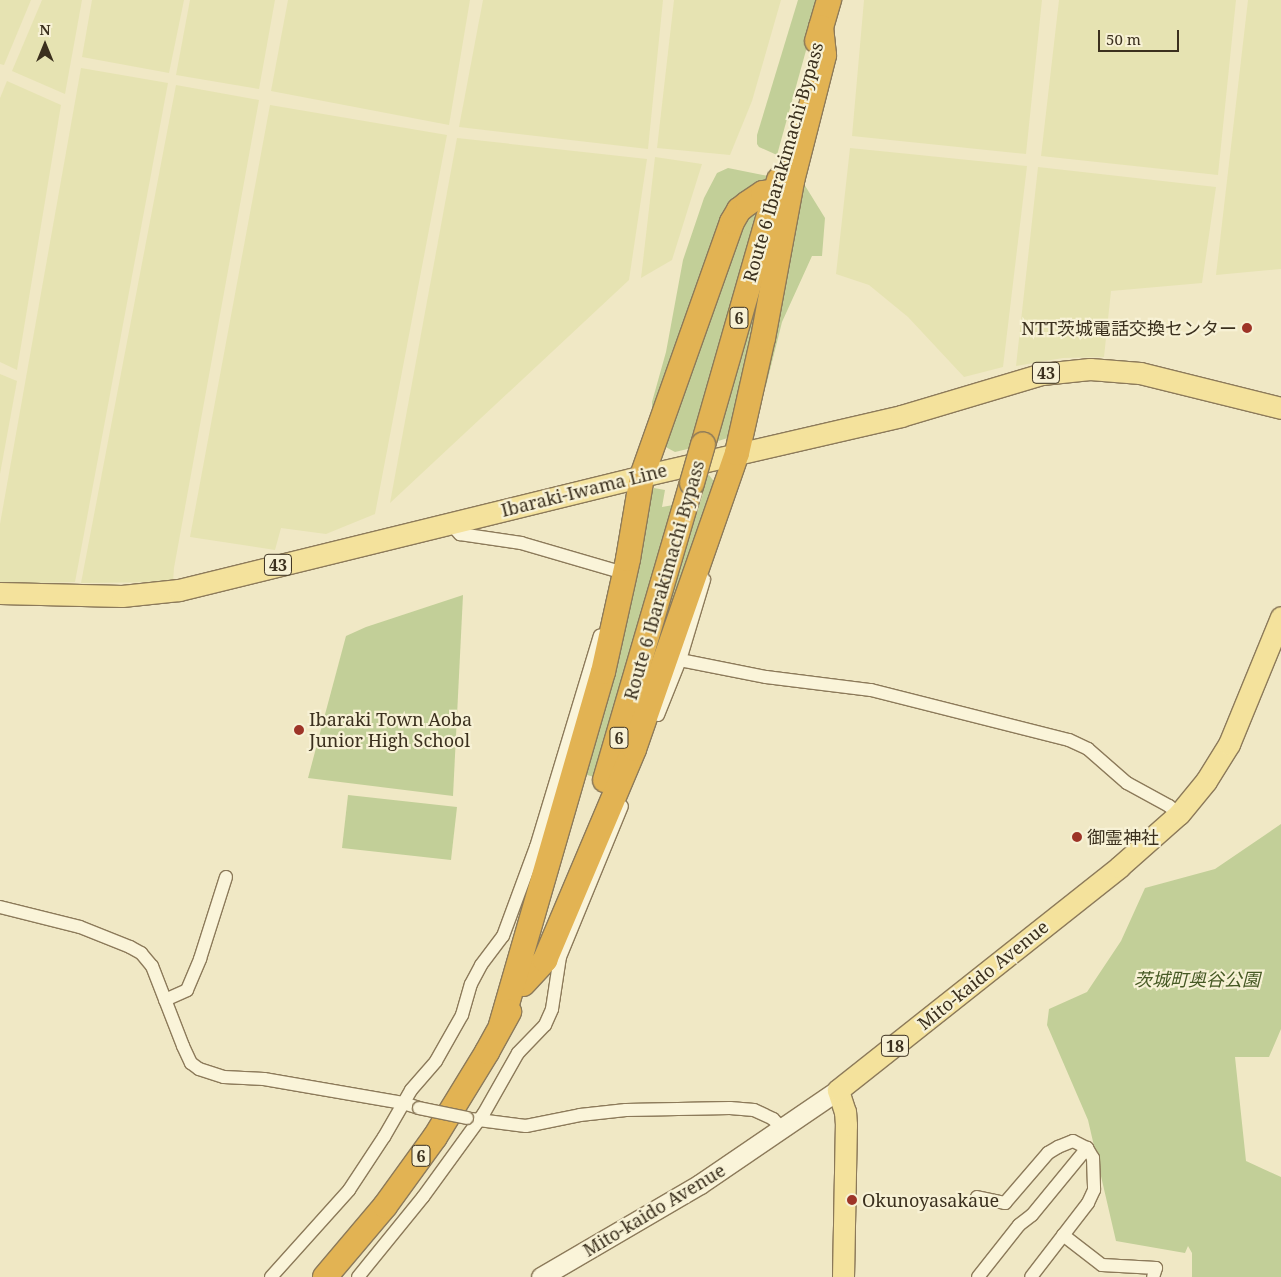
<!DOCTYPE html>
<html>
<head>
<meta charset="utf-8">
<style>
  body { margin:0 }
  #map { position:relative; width:1281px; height:1277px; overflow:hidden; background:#f0e8c5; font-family:"Noto Serif","Noto Sans JP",serif }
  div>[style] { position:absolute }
  .farmland>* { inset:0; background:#e6e3b2 }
  .green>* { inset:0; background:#c2cf98 }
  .roads { filter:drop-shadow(1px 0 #8c7a5a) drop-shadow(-1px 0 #8c7a5a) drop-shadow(0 1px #8c7a5a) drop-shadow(0 -1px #8c7a5a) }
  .street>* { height:12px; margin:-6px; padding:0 6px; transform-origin:6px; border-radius:6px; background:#faf4d9 }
  .secondary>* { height:19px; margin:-9.5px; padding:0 9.5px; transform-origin:9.5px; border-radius:9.5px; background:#faf4d9 }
  .primary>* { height:21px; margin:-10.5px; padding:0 10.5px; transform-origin:10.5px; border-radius:10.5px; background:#f4e29c }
  .highway>* { height:24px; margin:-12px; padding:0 12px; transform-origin:12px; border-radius:12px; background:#e2b353 }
  .bridges { filter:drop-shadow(1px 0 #8c7a5a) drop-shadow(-1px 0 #8c7a5a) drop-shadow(0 1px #8c7a5a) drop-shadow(0 -1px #8c7a5a) }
  .street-bridge>* { height:12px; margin:-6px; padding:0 6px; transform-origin:6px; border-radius:6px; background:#faf4d9 }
  .highway-bridge>* { height:24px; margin:-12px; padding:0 12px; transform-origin:12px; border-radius:12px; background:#e2b353 }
  .dots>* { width:14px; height:14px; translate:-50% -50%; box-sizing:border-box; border:2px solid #f7f1d5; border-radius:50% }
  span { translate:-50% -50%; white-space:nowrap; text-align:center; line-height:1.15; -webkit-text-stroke:4.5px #f7f1d5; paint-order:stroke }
  .shield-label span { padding:1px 4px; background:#f7f1d5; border:1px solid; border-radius:4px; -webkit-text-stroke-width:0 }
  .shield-label { font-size:16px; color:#3b301e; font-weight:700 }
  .street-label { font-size:18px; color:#3b301e }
  .poi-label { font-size:18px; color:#3b301e }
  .right { translate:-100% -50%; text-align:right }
  .left { translate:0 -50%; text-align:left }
  .park-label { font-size:18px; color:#465924; font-style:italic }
  .north { position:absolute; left:20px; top:20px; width:50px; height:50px; -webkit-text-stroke:4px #f7f1d5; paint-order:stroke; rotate:0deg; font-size:14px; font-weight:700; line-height:20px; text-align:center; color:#3b301e }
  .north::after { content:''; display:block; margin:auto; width:18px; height:22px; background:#3b301e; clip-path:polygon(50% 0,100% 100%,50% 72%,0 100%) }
  .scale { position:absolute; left:1098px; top:30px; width:81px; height:22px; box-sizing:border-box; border:2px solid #3b301e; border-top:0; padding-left:6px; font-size:15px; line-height:18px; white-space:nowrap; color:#3b301e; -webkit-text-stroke:4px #f7f1d5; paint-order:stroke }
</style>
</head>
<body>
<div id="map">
  <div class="farmland">
    <i style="clip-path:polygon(0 0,31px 0,4px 65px,0 64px)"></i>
    <i style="clip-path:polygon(42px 0,82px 0,65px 94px,12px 71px)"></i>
    <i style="clip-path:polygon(92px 0,184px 0,169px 73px,82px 57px)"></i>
    <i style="clip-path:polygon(190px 0,275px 0,259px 89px,176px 75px)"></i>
    <i style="clip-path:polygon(288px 0,470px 0,449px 125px,271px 91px)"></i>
    <i style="clip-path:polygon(483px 0,663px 0,648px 149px,459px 127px)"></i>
    <i style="clip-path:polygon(674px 0,781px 0,752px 101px,730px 155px,657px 148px)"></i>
    <i style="clip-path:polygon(864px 0,1042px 0,1026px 154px,852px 136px)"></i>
    <i style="clip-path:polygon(1059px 0,1236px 0,1218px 175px,1041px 156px)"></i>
    <i style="clip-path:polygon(1248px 0,1281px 0,1281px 269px,1216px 275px)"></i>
    <i style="clip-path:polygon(81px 68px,168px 83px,75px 582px,0 584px,0 524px)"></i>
    <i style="clip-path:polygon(7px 81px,61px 105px,17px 370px,0 362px,0 98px)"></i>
    <i style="clip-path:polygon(176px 85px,259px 100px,174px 568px,173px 582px,81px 583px)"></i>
    <i style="clip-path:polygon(270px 105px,447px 135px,375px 514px,326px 534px,281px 528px,275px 550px,190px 537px)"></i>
    <i style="clip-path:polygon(457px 138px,647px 159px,629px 280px,390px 503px)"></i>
    <i style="clip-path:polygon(850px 148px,1027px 166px,1003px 367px,964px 377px,908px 317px,869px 285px,836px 274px)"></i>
    <i style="clip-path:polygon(655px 157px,702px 164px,672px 260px,641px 278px)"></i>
    <i style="clip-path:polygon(1038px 167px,1216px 187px,1202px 283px,1111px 291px,1104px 357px,1063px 358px,1016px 366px)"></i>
    <i style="clip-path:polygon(0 374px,17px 381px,0 474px)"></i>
  </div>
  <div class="green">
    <i style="clip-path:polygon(798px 0,820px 0,777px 155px,759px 147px,757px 144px,757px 135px)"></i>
    <i style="clip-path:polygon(728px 168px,768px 176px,765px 183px,756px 191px,652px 426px,652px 402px,666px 352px,683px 260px,704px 198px,717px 173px)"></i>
    <i style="clip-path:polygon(804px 184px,825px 218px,822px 256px,812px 256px,782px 322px,766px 386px,763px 383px)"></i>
    <i style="clip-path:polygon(768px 198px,696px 447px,675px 452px,660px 444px,738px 220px)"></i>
    <i style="clip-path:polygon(779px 208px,737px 435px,712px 443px)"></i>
    <i style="clip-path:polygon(709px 475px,719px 488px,630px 729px,702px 477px)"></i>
    <i style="clip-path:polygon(654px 488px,665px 490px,662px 507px,679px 504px,597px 778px,581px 773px,647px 499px)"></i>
    <i style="clip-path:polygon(463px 595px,453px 796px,308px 778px,346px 636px,366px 627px)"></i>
    <i style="clip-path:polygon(348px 795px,457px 807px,451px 860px,342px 848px)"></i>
    <i style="clip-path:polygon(1281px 824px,1281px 1029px,1269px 1057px,1235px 1057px,1246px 1161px,1281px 1177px,1281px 1277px,1192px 1277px,1192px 1253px,1188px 1246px,1185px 1253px,1116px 1241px,1088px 1120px,1047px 1025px,1049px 1009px,1087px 992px,1121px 941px,1145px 888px,1215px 869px)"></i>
  </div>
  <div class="roads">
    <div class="street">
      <i style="left:450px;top:523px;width:15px;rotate:48deg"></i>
      <i style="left:460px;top:534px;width:62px;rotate:8.4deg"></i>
      <i style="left:521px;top:543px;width:100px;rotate:16.3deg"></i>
      <i style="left:680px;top:660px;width:88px;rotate:11.2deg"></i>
      <i style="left:766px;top:677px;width:106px;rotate:7.1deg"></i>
      <i style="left:871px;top:690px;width:204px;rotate:14.2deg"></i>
      <i style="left:1069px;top:740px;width:21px;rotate:25deg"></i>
      <i style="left:1088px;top:749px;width:52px;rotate:41.1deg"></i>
      <i style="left:1127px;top:783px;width:48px;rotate:28.7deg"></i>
      <i style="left:1169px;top:806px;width:13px;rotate:39deg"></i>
      <i style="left:658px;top:715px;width:59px;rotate:-68.2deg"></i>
      <i style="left:680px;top:660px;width:84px;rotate:-73.3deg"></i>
      <i style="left:0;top:907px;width:82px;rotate:14deg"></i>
      <i style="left:80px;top:927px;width:54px;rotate:21.8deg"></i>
      <i style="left:130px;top:947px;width:13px;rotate:29deg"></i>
      <i style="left:141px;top:953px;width:17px;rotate:50deg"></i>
      <i style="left:152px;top:966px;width:86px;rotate:68.8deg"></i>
      <i style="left:183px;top:1046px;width:19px;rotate:65deg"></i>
      <i style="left:191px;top:1063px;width:10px;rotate:37deg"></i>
      <i style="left:199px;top:1069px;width:26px;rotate:18deg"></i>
      <i style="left:224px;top:1077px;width:40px;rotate:2.9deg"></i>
      <i style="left:264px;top:1079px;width:141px;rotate:9.8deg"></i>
      <i style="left:403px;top:1103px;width:17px;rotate:17deg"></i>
      <i style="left:165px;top:1000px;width:24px;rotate:-24deg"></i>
      <i style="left:187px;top:990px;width:34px;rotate:-67deg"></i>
      <i style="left:200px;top:959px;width:86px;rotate:-72.4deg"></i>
      <i style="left:471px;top:1119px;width:55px;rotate:7.3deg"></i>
      <i style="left:526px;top:1126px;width:55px;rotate:-11.5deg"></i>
      <i style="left:580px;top:1115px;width:46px;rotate:-6.2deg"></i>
      <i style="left:626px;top:1110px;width:104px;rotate:-1.1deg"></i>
      <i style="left:730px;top:1108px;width:24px;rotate:5deg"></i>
      <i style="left:754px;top:1110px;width:21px;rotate:25deg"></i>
      <i style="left:773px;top:1119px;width:14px;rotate:45deg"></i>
      <i style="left:977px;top:1197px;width:29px;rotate:12deg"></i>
      <i style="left:1005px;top:1203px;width:66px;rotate:-49.3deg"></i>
      <i style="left:1048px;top:1153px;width:12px;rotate:-31deg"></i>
      <i style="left:1058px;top:1147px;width:16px;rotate:-22deg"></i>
      <i style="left:1073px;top:1141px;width:16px;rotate:27deg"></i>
      <i style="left:1087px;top:1148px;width:12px;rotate:59deg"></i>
      <i style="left:1093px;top:1158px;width:32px;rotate:88deg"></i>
      <i style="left:1094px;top:1190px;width:14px;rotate:115deg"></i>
      <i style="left:1088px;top:1203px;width:93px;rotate:127.6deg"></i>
      <i style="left:1063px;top:1235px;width:49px;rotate:37.6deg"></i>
      <i style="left:1102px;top:1265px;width:54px;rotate:3.2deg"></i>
      <i style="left:1156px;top:1268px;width:9px;rotate:108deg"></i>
      <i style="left:271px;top:1277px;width:117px;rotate:-48.1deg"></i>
      <i style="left:349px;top:1190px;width:64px;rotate:-56.6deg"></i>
      <i style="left:384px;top:1137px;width:54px;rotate:-60.1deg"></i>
      <i style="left:411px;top:1090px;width:38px;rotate:-49deg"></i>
      <i style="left:436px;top:1061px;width:53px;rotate:-60.5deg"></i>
      <i style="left:462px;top:1015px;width:32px;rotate:-74deg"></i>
      <i style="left:471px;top:984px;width:21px;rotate:-62deg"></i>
      <i style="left:481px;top:965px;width:36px;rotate:-53deg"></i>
      <i style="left:503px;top:936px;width:95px;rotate:-69.7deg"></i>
      <i style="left:536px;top:847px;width:221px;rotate:-73.2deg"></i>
      <i style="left:358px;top:1277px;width:103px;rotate:-50.9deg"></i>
      <i style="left:423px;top:1197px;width:104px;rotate:-54deg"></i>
      <i style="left:484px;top:1113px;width:69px;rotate:-60.5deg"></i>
      <i style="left:518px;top:1053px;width:39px;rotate:-46deg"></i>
      <i style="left:545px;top:1025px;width:17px;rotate:-66deg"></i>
      <i style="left:552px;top:1009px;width:53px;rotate:-81.3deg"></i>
      <i style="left:560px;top:957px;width:163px;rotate:-67.7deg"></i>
      <i style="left:978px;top:1277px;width:66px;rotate:-51.7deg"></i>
      <i style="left:1019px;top:1225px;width:16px;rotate:-38deg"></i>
      <i style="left:1032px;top:1215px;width:87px;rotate:-50.6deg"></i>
    </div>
    <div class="secondary">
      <i style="left:541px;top:1277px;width:184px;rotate:-30.3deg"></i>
      <i style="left:700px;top:1184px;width:167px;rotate:-34.3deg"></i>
    </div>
    <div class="primary">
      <i style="left:0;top:593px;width:122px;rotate:1.4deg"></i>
      <i style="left:122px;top:596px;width:57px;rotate:-6deg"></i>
      <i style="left:179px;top:590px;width:477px;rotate:-13.8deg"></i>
      <i style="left:642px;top:476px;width:266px;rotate:-13deg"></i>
      <i style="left:901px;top:416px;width:147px;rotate:-16.6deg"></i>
      <i style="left:1042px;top:374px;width:48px;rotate:-5.9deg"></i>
      <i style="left:1090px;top:369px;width:50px;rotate:4.6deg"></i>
      <i style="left:1140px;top:373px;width:145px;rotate:13.9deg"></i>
      <i style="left:843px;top:1277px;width:152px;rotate:-88.9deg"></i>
      <i style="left:846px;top:1125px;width:13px;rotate:-94deg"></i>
      <i style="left:845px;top:1112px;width:23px;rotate:-108deg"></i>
      <i style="left:838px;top:1090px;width:359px;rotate:-38.4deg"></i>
      <i style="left:1119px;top:867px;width:80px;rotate:-41.5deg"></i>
      <i style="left:1179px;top:814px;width:43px;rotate:-50.7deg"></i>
      <i style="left:1206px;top:781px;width:44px;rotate:-58.1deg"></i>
      <i style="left:1229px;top:744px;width:137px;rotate:-67.7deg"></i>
    </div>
    <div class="highway">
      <i style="left:817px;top:41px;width:43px;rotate:-73.7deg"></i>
      <i style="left:703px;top:445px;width:276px;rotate:-74deg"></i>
      <i style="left:605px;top:780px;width:309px;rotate:-73.7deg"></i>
      <i style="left:523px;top:984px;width:33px;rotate:-47deg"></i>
      <i style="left:545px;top:960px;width:229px;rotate:-67.1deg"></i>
      <i style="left:634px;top:749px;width:313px;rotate:-70.8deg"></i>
      <i style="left:737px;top:453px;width:118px;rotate:-77.3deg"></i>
      <i style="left:763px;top:338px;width:160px;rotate:-79.5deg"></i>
      <i style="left:792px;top:181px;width:130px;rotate:-75.7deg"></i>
      <i style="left:824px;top:55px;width:28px;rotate:-96deg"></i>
      <i style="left:501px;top:1025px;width:367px;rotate:-73.9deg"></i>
      <i style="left:603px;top:672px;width:116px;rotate:-77.5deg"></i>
      <i style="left:628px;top:559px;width:84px;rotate:-80.4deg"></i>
      <i style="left:642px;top:476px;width:269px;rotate:-70.5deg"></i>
      <i style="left:732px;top:222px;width:14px;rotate:-60deg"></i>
      <i style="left:739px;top:210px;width:11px;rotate:-38deg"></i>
      <i style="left:748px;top:203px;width:18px;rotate:-34deg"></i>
      <i style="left:763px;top:193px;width:12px;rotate:-9deg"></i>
      <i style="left:325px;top:1277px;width:93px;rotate:-49.8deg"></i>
      <i style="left:385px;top:1206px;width:85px;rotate:-54.1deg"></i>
      <i style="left:435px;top:1137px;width:100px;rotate:-58.5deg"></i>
      <i style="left:487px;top:1052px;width:46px;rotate:-61.2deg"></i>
    </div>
  </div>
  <div class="bridges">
    <div class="street-bridge">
      <i style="left:419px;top:1108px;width:49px;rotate:11.8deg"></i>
    </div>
    <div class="highway-bridge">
      <i style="left:692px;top:483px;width:40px;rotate:-74deg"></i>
    </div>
  </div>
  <div class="dots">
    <i style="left:1247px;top:328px;background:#9d3427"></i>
    <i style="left:299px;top:730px;background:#9d3427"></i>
    <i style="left:1077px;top:837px;background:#9d3427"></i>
    <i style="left:852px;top:1200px;background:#9d3427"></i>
  </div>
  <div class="shield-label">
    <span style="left:739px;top:318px">6</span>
    <span style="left:1046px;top:373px">43</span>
    <span style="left:278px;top:565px">43</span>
    <span style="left:619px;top:738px">6</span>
    <span style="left:895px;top:1046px">18</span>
    <span style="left:421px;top:1156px">6</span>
  </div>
  <div class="street-label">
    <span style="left:783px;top:162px;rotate:-74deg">Route 6 Ibarakimachi Bypass</span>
    <span style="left:584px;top:490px;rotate:-14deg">Ibaraki-Iwama Line</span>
    <span style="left:664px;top:580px;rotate:-74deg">Route 6 Ibarakimachi Bypass</span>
    <span style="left:983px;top:975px;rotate:-39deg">Mito-kaido Avenue</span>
    <span style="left:654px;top:1210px;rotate:-31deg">Mito-kaido Avenue</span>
  </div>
  <div class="poi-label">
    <span class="right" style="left:1237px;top:328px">NTT茨城電話交換センター</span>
    <span class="left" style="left:309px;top:730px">Ibaraki Town Aoba<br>Junior High School</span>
    <span class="left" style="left:1087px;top:837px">御霊神社</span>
    <span class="left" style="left:862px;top:1200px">Okunoyasakaue</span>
  </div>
  <div class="park-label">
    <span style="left:1197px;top:979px">茨城町奥谷公園</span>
  </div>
  <div class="north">N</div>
  <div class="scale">50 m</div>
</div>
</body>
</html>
